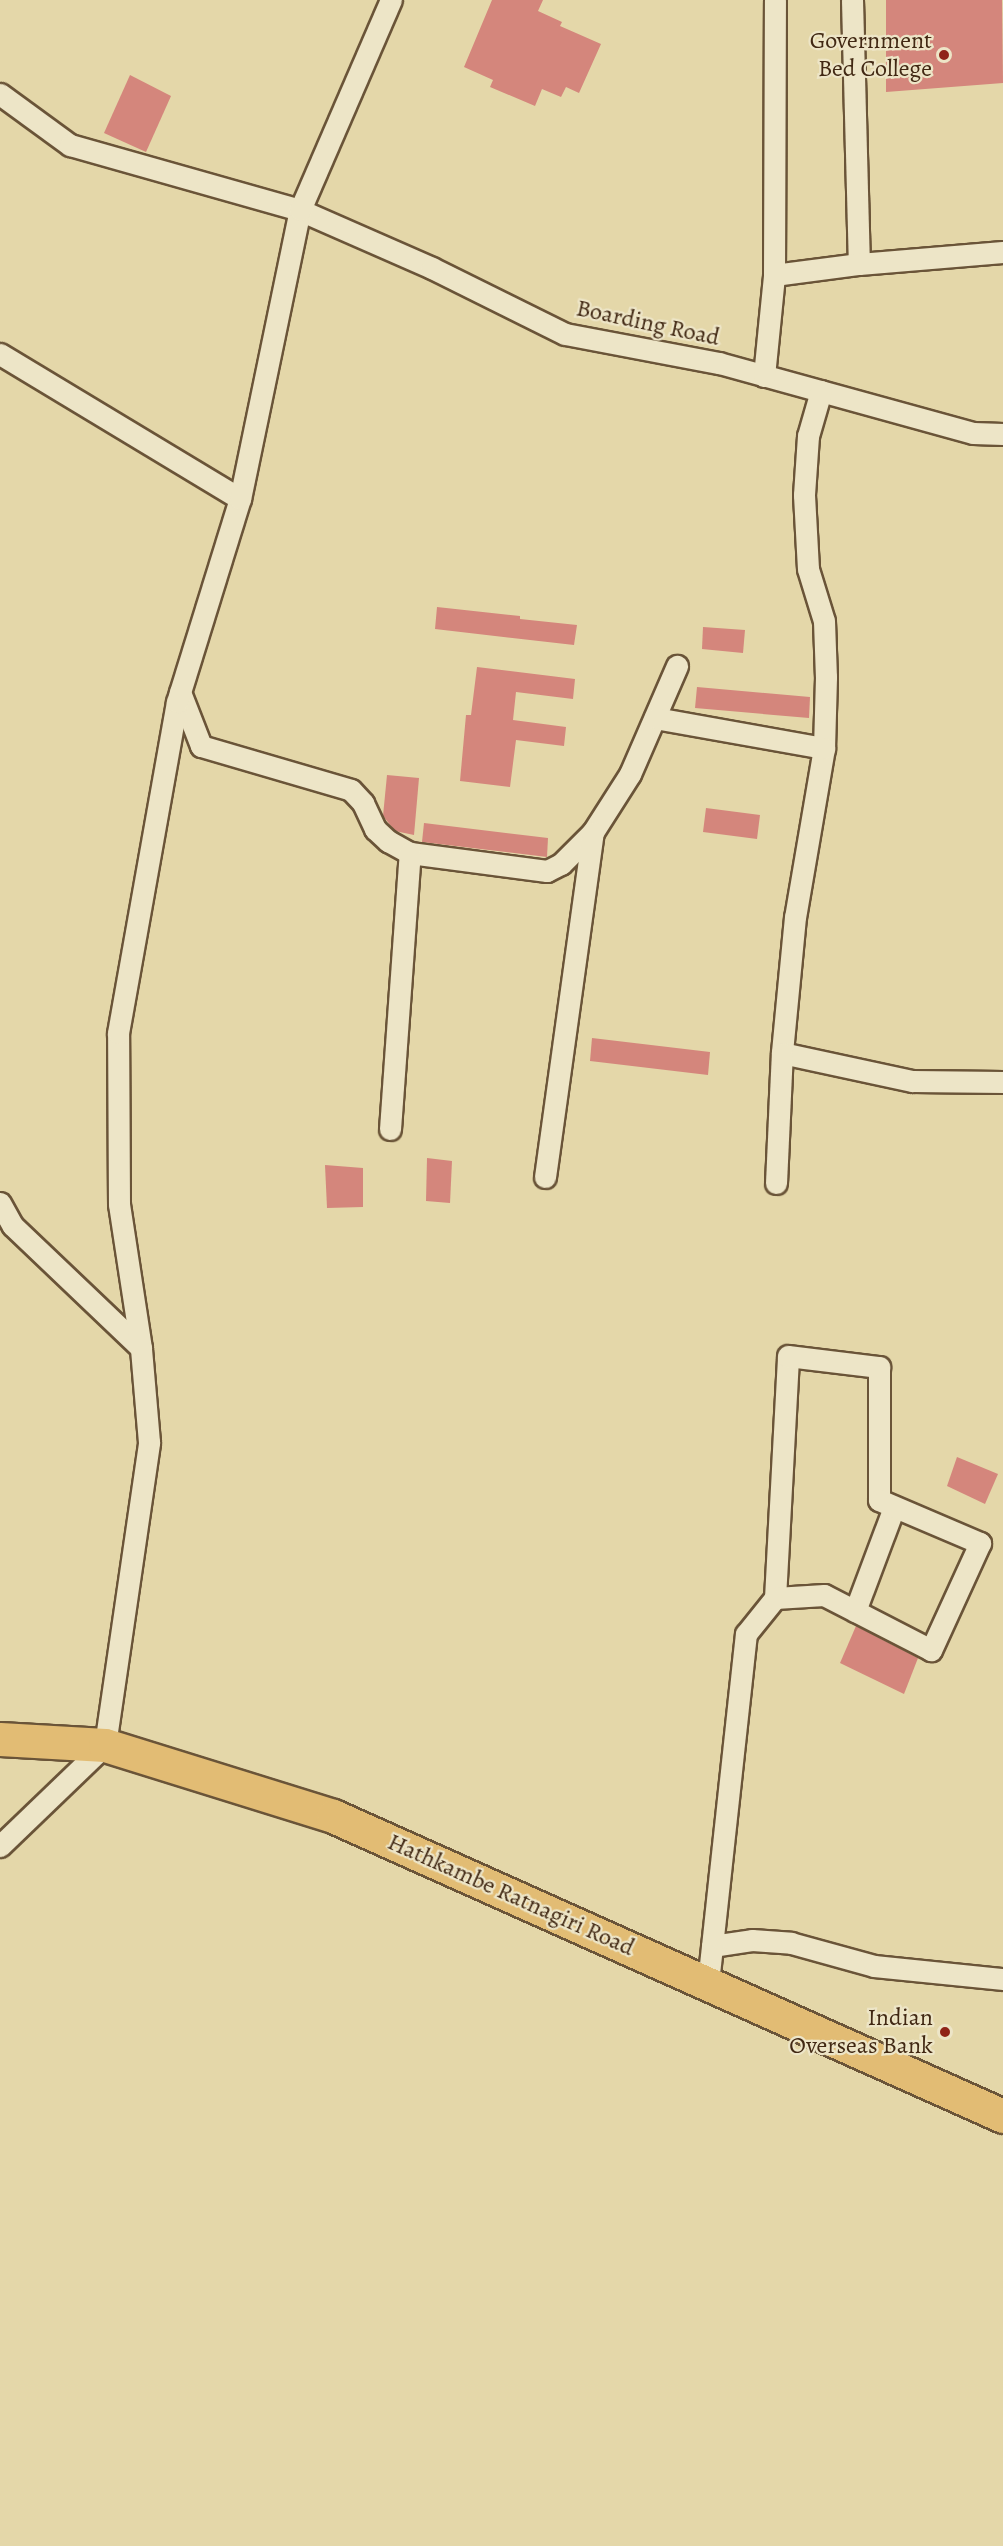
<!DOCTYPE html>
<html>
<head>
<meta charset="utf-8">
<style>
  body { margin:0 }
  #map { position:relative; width:1003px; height:2546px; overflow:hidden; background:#e4d7a9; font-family:Alegreya,serif }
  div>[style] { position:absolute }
  .building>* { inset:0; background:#d4867c }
  .roads { filter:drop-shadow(2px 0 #6a5438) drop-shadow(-2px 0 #6a5438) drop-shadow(0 2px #6a5438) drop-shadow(0 -2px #6a5438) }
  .street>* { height:21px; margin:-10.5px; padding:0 10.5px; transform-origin:10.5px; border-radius:10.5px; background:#ede5c7 }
  .primary>* { height:33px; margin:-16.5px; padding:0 16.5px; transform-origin:16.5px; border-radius:16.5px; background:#e2bc74 }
  .dots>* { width:16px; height:16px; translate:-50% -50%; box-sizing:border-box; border:3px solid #ede5c7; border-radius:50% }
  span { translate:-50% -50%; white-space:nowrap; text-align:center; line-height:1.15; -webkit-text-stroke:4.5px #ede5c7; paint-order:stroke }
  .poi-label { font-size:24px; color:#412813 }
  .right { translate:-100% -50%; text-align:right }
  .street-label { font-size:24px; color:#412813 }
</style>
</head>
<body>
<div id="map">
  <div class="building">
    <i style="clip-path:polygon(492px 0,543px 0,538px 11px,562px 22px,560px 26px,601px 44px,579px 93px,566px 87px,561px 97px,542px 89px,535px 106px,490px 87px,493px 80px,464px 67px)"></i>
    <i style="clip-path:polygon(886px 0,1002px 0,1003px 83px,886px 92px)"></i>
    <i style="clip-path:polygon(130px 75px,171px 96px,146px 152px,104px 133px)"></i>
    <i style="clip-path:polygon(437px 607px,520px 616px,520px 619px,577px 625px,574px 645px,435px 629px)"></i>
    <i style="clip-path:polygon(703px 627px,745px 630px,743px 653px,702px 649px)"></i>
    <i style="clip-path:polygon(477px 667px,575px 679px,573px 699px,516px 692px,513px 720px,566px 727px,564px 746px,516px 740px,510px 787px,460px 781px,466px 715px,471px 715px)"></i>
    <i style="clip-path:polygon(697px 687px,810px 697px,809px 718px,695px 708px)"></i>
    <i style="clip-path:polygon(387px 775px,419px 778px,414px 835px,395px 831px,383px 816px)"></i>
    <i style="clip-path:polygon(706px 808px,760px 815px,757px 839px,703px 832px)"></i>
    <i style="clip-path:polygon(424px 823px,548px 838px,547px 857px,422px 842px)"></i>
    <i style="clip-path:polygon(592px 1038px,710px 1052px,708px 1075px,590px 1061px)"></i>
    <i style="clip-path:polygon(427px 1158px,452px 1161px,450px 1203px,426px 1201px)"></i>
    <i style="clip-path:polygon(325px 1165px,363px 1168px,363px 1207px,327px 1208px)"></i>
    <i style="clip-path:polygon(957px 1457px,998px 1474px,985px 1504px,947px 1486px)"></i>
    <i style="clip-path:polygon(856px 1626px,918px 1658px,904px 1694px,840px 1663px)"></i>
  </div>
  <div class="roads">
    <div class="street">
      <i style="left:852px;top:0;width:264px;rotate:88.5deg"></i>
      <i style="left:0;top:94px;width:87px;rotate:36.1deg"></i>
      <i style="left:70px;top:145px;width:239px;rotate:15.8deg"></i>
      <i style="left:300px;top:210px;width:144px;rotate:23.7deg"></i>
      <i style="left:432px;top:268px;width:148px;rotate:26.4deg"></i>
      <i style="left:565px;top:334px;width:157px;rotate:10.7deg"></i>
      <i style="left:719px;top:363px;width:263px;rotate:15.4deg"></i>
      <i style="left:973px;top:433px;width:30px;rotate:2deg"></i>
      <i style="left:774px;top:275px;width:86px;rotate:-7.4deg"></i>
      <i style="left:859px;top:264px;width:144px;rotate:-4.8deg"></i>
      <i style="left:0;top:354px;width:280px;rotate:31.1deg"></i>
      <i style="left:764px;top:376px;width:101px;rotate:-84.3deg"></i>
      <i style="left:774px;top:275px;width:275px;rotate:-89.8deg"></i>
      <i style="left:821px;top:391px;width:47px;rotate:106.1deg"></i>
      <i style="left:808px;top:436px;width:59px;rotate:93.9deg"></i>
      <i style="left:804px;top:495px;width:74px;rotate:86.9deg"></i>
      <i style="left:808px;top:569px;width:54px;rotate:72.9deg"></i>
      <i style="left:824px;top:621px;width:56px;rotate:88deg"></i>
      <i style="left:826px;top:677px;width:71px;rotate:91.6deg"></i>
      <i style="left:824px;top:748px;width:171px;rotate:99.7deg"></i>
      <i style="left:795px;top:917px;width:137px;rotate:95.5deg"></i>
      <i style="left:782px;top:1053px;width:133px;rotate:12.2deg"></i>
      <i style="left:912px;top:1081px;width:91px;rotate:0.6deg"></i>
      <i style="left:180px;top:692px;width:58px;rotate:68.7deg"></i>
      <i style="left:201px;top:746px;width:156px;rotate:16.3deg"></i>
      <i style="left:351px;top:790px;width:18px;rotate:47deg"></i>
      <i style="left:363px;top:803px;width:29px;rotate:65deg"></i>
      <i style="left:375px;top:829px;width:18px;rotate:43deg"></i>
      <i style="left:388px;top:841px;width:25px;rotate:29deg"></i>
      <i style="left:410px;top:853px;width:138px;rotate:7.5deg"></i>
      <i style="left:547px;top:871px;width:16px;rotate:-27deg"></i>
      <i style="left:561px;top:864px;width:45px;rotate:-45deg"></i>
      <i style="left:593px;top:832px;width:69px;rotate:-57.5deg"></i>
      <i style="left:630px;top:774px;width:118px;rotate:-66.5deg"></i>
      <i style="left:655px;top:718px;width:172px;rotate:10.1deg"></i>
      <i style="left:390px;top:1129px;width:277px;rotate:-85.9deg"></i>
      <i style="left:545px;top:1177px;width:348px;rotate:-82.1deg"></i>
      <i style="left:776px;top:1183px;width:130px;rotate:-87.4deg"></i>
      <i style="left:0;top:1203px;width:26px;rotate:61deg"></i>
      <i style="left:13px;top:1226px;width:177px;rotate:43.6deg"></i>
      <i style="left:855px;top:1611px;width:111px;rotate:-69.4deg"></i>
      <i style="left:0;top:1846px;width:146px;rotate:-43.9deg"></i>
      <i style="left:105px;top:1745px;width:306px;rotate:-81.7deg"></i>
      <i style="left:149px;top:1442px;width:94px;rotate:-94.9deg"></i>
      <i style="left:141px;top:1348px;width:146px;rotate:-98.7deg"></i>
      <i style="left:119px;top:1204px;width:171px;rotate:-90.3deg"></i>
      <i style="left:118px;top:1033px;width:336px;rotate:-79.9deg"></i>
      <i style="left:177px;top:702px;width:213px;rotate:-72.8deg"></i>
      <i style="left:240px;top:499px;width:295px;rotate:-78.3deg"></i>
      <i style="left:300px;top:210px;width:229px;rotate:-66.6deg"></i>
      <i style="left:712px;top:1946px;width:40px;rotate:-8.5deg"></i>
      <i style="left:752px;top:1940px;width:39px;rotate:4deg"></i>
      <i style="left:791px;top:1943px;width:86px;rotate:15.5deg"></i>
      <i style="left:874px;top:1966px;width:130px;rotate:5.8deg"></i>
      <i style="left:708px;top:1983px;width:351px;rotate:-83.8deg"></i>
      <i style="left:746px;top:1634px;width:46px;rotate:-51.1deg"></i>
      <i style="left:775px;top:1598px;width:242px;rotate:-86.9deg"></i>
      <i style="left:788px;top:1356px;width:92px;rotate:6.9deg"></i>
      <i style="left:879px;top:1367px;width:133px;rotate:90deg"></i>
      <i style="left:879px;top:1500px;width:110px;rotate:23.1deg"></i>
      <i style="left:980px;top:1543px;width:118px;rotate:114.6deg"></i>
      <i style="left:931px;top:1650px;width:120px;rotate:-152.8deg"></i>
      <i style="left:824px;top:1595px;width:49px;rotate:176.5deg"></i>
    </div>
    <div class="primary">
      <i style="left:0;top:1739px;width:105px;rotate:3.3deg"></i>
      <i style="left:105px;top:1745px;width:239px;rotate:17.3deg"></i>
      <i style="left:333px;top:1816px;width:734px;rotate:24.12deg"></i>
    </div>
  </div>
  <div class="dots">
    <i style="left:944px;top:55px;background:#8f2418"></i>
    <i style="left:945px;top:2032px;background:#8f2418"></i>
  </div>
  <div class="poi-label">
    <span class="right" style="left:932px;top:55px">Government<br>Bed College</span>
    <span class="right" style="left:933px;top:2032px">Indian<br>Overseas Bank</span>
  </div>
  <div class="street-label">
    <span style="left:648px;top:323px;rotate:12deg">Boarding Road</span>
    <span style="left:511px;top:1895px;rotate:24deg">Hathkambe Ratnagiri Road</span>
  </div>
</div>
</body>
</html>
